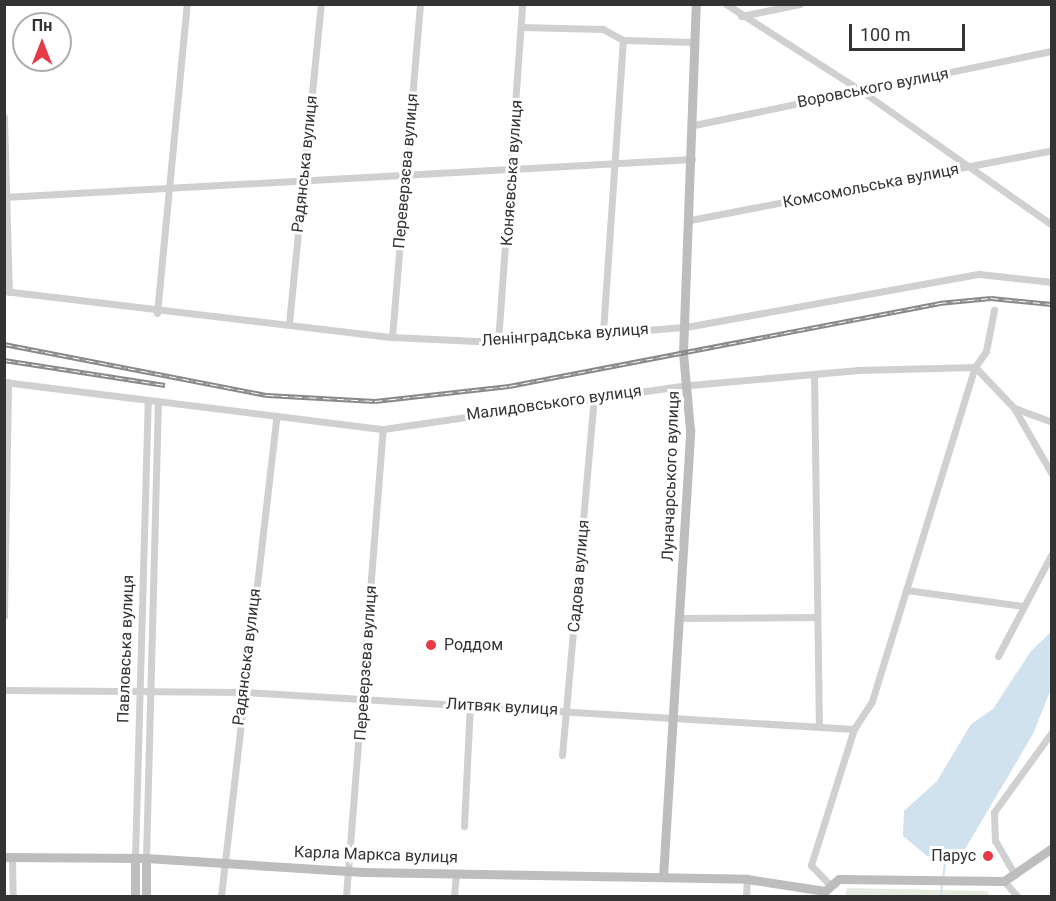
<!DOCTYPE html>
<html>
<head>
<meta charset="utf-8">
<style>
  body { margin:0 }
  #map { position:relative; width:1056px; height:901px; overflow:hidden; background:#fff; font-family:Roboto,sans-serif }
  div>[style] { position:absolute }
  .green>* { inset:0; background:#e6ecdf }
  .water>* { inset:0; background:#cfe2ee }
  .stream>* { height:2px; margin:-1px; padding:0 1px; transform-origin:1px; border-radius:1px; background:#cfe2ee }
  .street>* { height:7px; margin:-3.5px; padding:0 3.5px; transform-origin:3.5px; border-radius:3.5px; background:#d0d0d0 }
  .secondary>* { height:9px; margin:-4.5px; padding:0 4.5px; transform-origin:4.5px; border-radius:4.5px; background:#bdbdbd }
  .rail>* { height:4.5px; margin-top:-2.25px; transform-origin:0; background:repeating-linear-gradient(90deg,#fff 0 7px,#888 0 14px); box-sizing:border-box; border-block:2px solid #888 }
  .dots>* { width:16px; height:16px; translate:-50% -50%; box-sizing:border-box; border:3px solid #fff; border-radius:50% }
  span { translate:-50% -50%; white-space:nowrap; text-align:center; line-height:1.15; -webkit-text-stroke:6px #fff; paint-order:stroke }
  .street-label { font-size:16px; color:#333 }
  .poi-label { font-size:16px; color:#333 }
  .left { translate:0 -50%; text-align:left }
  .right { translate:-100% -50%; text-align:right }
  .frame { position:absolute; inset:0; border:6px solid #333; pointer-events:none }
  .north { position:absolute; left:12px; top:12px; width:60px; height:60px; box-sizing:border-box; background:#fff; border:2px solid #adadad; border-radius:50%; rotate:0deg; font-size:16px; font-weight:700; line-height:24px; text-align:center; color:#333 }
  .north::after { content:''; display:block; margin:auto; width:21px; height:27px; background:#e63946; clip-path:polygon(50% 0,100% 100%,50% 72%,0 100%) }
  .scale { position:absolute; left:849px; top:24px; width:116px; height:27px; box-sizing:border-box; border:3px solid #333; border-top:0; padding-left:8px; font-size:18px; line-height:21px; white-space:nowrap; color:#333; -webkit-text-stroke:4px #fff; paint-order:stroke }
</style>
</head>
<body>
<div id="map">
  <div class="green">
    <i style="clip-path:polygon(847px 888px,988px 891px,989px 896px,845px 896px)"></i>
  </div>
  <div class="water">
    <i style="clip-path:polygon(1051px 632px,1051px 689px,1033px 734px,961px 856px,927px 856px,903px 836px,904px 811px,937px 781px,971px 724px,993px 709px,1031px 651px)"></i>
  </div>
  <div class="stream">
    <i style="left:943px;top:879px;width:24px;rotate:-83deg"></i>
    <i style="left:941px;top:896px;width:12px;rotate:-85deg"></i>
  </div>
  <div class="street">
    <i style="left:726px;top:4px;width:159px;rotate:32.7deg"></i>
    <i style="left:860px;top:90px;width:235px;rotate:35.1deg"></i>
    <i style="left:741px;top:16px;width:60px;rotate:-11.5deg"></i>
    <i style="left:521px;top:27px;width:82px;rotate:1.4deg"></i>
    <i style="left:603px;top:29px;width:23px;rotate:29deg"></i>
    <i style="left:4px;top:117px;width:175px;rotate:88.4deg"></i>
    <i style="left:694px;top:125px;width:366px;rotate:-11.7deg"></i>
    <i style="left:4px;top:197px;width:689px;rotate:-3.16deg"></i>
    <i style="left:690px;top:220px;width:369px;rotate:-10.9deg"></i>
    <i style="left:4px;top:291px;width:391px;rotate:6.8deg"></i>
    <i style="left:392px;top:337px;width:106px;rotate:2.7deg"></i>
    <i style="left:498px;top:342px;width:189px;rotate:-4.6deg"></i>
    <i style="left:686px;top:327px;width:298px;rotate:-10.3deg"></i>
    <i style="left:979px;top:274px;width:73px;rotate:6.3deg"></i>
    <i style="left:157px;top:313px;width:310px;rotate:-84.5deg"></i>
    <i style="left:289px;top:323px;width:321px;rotate:-84.3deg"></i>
    <i style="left:603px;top:332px;width:293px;rotate:-86.1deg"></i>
    <i style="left:623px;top:40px;width:72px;rotate:1.6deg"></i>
    <i style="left:392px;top:337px;width:334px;rotate:-85.2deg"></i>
    <i style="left:498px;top:342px;width:339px;rotate:-85.9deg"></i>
    <i style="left:814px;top:374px;width:351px;rotate:89.2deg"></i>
    <i style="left:4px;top:382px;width:382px;rotate:7.1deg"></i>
    <i style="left:383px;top:429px;width:310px;rotate:-8.2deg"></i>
    <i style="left:690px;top:385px;width:169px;rotate:-5.1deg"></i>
    <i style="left:858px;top:370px;width:117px;rotate:-1.5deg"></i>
    <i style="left:975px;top:367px;width:57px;rotate:46.4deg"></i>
    <i style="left:1014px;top:408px;width:76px;rotate:60.1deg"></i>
    <i style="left:1014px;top:408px;width:40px;rotate:20.2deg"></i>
    <i style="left:906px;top:590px;width:118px;rotate:7.8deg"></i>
    <i style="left:4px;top:616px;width:234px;rotate:-89deg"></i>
    <i style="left:681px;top:618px;width:136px;rotate:-0.4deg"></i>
    <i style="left:998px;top:656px;width:116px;rotate:-62.3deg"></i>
    <i style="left:4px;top:690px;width:240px;rotate:0.5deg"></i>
    <i style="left:244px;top:692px;width:611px;rotate:3.47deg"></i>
    <i style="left:562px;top:755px;width:358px;rotate:-84.9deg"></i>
    <i style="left:464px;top:826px;width:121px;rotate:-87.2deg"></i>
    <i style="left:12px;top:857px;width:39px;rotate:89deg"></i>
    <i style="left:135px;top:858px;width:455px;rotate:-88.4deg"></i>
    <i style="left:146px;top:858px;width:454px;rotate:-88.5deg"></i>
    <i style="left:1015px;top:875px;width:39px;rotate:-120deg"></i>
    <i style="left:995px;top:841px;width:29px;rotate:-92deg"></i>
    <i style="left:994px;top:812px;width:99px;rotate:-54.1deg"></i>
    <i style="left:1004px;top:881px;width:20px;rotate:49deg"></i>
    <i style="left:831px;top:886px;width:29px;rotate:-134deg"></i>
    <i style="left:811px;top:865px;width:143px;rotate:-72.5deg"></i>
    <i style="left:854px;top:729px;width:33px;rotate:-57deg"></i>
    <i style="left:872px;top:701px;width:350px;rotate:-72.9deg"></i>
    <i style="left:975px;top:367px;width:19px;rotate:-55deg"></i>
    <i style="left:986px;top:351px;width:42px;rotate:-79deg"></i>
    <i style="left:221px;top:896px;width:481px;rotate:-83.4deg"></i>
    <i style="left:346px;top:896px;width:468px;rotate:-85.5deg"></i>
    <i style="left:454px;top:896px;width:23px;rotate:-85deg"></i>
    <i style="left:746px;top:896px;width:17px;rotate:-87deg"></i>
  </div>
  <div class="secondary">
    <i style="left:4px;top:857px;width:142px;rotate:0.4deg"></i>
    <i style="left:146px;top:858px;width:218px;rotate:3.7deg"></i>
    <i style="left:364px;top:872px;width:383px;rotate:1deg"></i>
    <i style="left:747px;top:879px;width:79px;rotate:8.7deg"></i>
    <i style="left:825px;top:891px;width:18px;rotate:-41deg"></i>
    <i style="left:839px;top:879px;width:165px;rotate:0.7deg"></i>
    <i style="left:1004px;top:881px;width:58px;rotate:-34.5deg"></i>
    <i style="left:663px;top:877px;width:448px;rotate:-86.5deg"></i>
    <i style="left:690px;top:430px;width:77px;rotate:-95.2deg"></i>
    <i style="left:683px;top:353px;width:349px;rotate:-87.9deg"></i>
    <i style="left:135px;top:896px;width:38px;rotate:-90deg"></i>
    <i style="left:146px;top:896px;width:38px;rotate:-90deg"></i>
  </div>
  <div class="rail">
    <i style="left:4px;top:344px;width:268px;rotate:11deg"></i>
    <i style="left:267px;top:395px;width:108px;rotate:3.2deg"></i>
    <i style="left:375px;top:401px;width:135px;rotate:-6.4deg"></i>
    <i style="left:509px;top:386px;width:438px;rotate:-10.9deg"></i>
    <i style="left:939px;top:303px;width:52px;rotate:-5.5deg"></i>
    <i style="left:991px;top:298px;width:61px;rotate:5.6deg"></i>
    <i style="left:4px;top:360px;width:163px;rotate:8.8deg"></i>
  </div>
  <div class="dots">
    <i style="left:431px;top:645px;background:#e63946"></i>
    <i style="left:988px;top:856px;background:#e63946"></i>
  </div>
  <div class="street-label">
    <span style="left:873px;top:88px;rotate:-11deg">Воровського вулиця</span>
    <span style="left:305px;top:164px;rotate:-84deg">Радянська вулиця</span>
    <span style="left:406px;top:171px;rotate:-85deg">Переверзєва вулиця</span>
    <span style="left:512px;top:173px;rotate:-86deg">Коняєвська вулиця</span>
    <span style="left:871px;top:186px;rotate:-11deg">Комсомольська вулиця</span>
    <span style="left:565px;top:335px;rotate:-4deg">Ленінградська вулиця</span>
    <span style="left:554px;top:403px;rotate:-8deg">Малидовського вулиця</span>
    <span style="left:671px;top:476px;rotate:-88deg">Луначарського вулиця</span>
    <span style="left:579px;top:576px;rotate:-85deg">Садова вулиця</span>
    <span style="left:126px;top:649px;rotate:-88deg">Павловська вулиця</span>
    <span style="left:247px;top:657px;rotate:-83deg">Радянська вулиця</span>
    <span style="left:366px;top:663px;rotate:-86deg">Переверзєва вулиця</span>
    <span style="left:502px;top:707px;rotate:3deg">Литвяк вулиця</span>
    <span style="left:376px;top:855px;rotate:2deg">Карла Маркса вулиця</span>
  </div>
  <div class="poi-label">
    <span class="left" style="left:444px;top:645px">Роддом</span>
    <span class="right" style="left:976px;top:856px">Парус</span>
  </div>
  <div class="frame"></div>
  <div class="north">Пн</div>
  <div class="scale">100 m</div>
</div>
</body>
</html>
